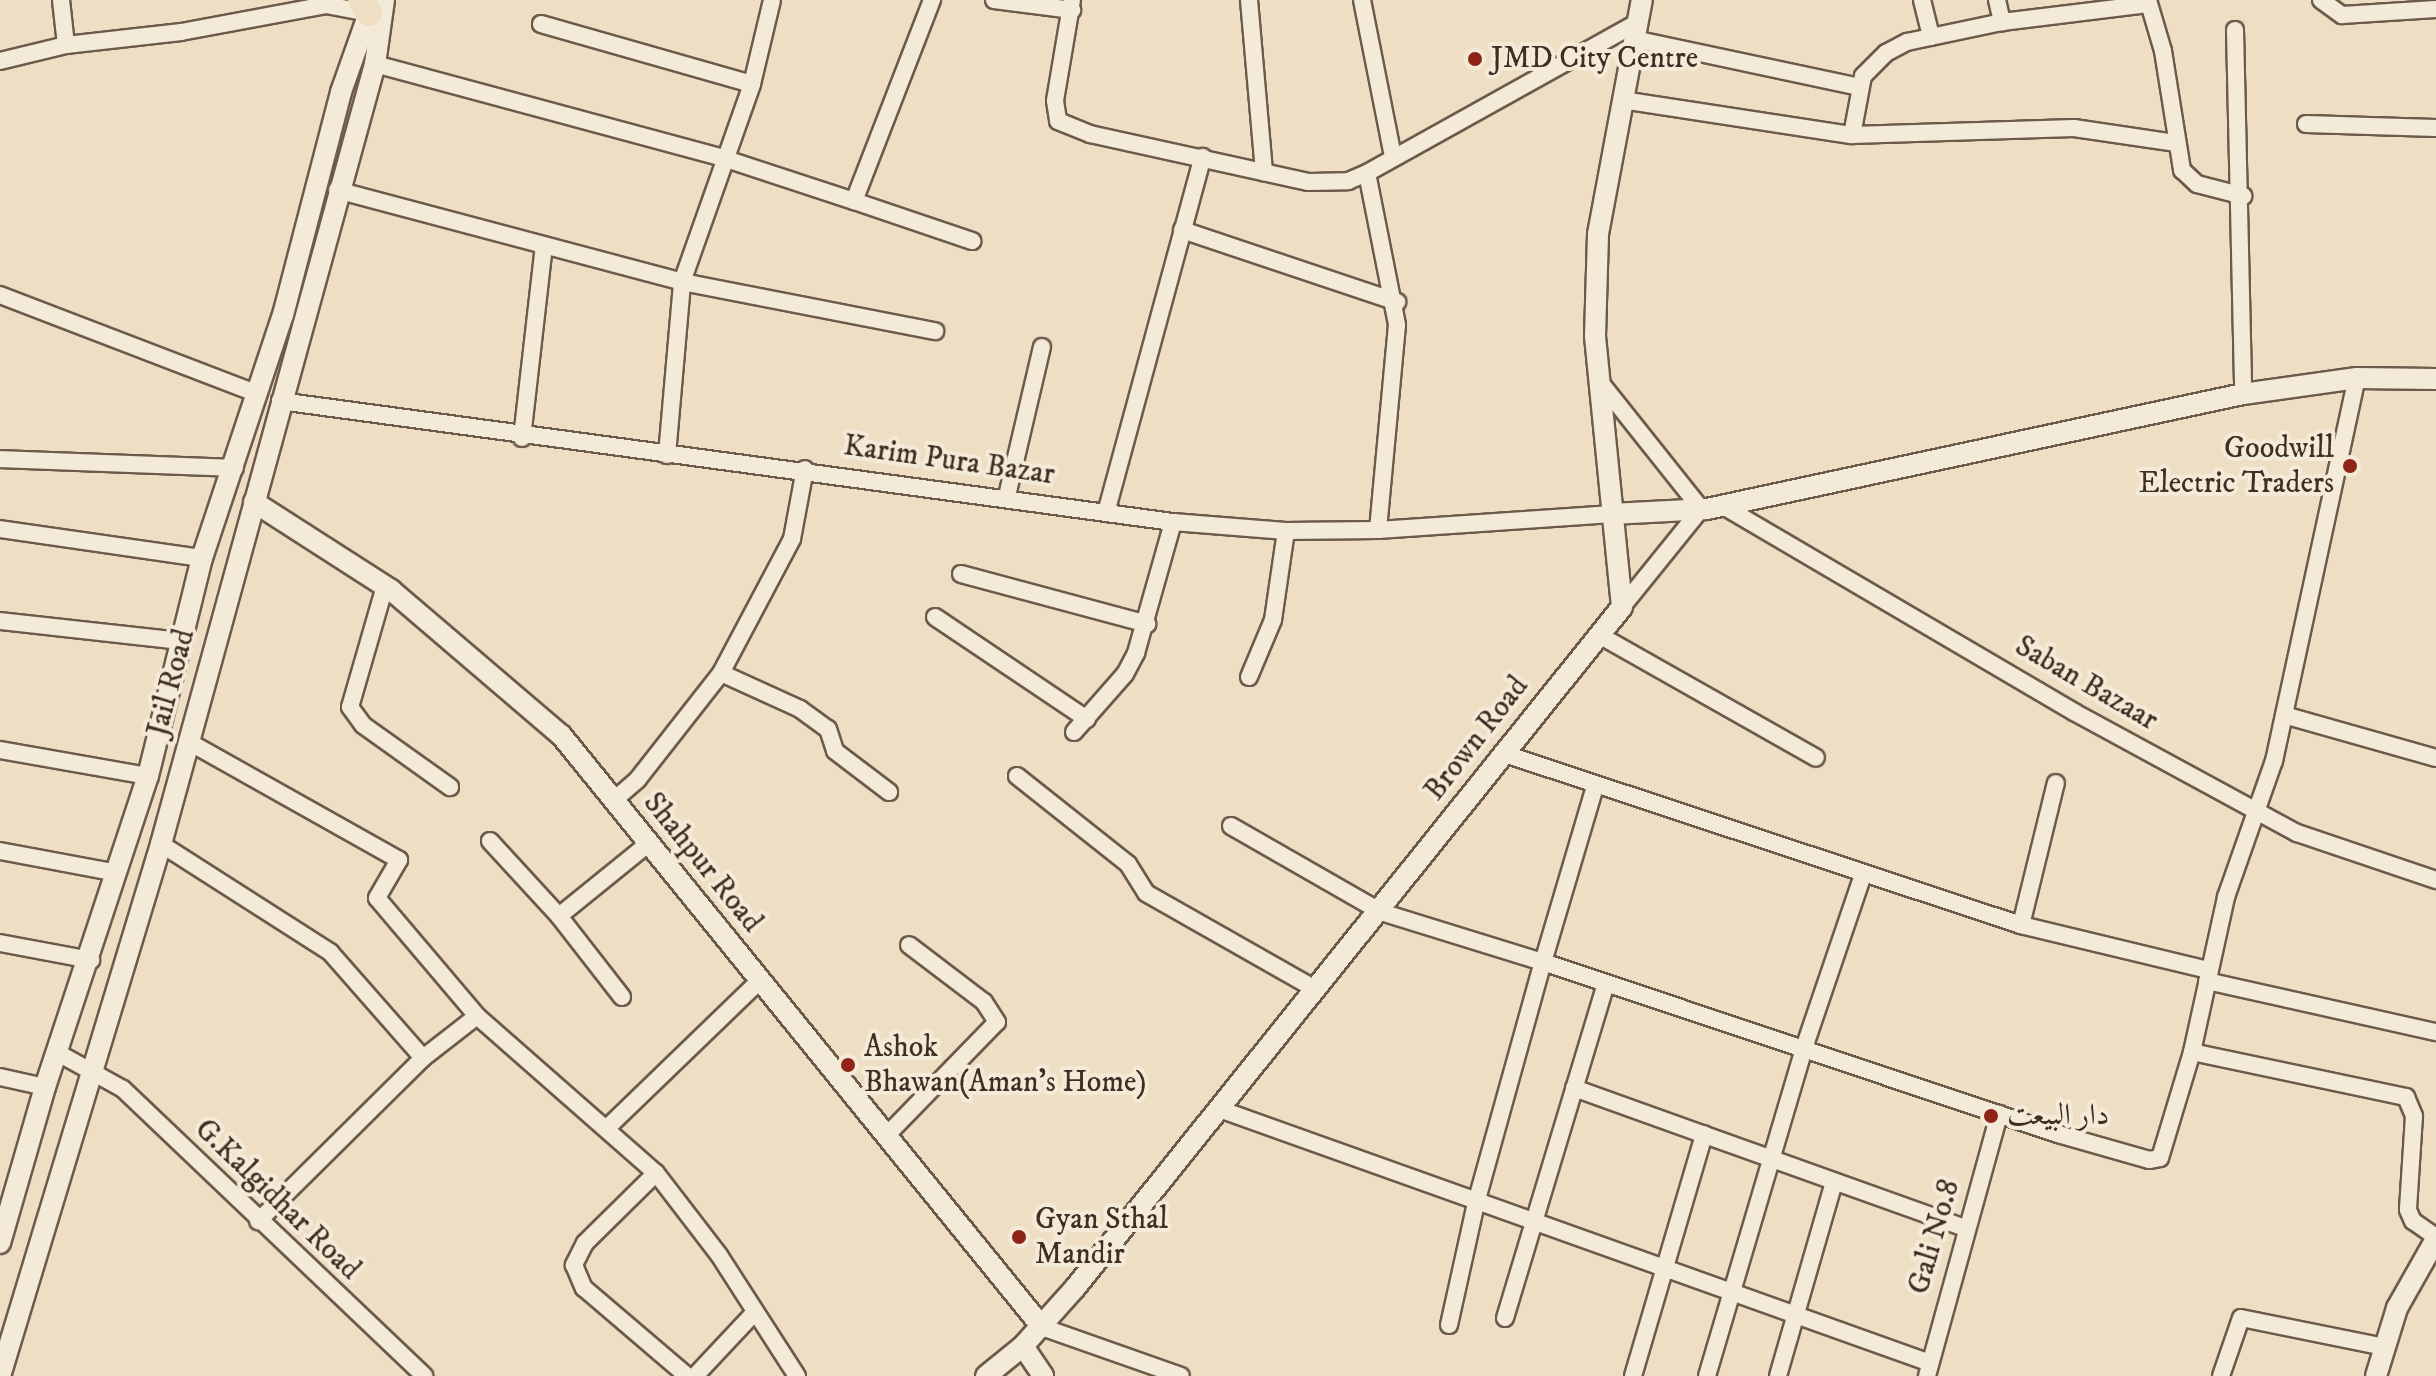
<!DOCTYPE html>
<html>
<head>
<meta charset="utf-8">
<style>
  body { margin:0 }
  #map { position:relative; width:2436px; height:1376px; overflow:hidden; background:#eedec3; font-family:"IM FELL DW Pica",Amiri,serif }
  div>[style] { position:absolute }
  .roads { filter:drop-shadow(2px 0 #6c5a4b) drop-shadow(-2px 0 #6c5a4b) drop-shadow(0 2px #6c5a4b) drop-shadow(0 -2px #6c5a4b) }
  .minor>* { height:16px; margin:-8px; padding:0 8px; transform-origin:8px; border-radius:8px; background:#f4ead8 }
  .tertiary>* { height:20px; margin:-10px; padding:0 10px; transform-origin:10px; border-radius:10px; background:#f4ead8 }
  .primary>* { height:26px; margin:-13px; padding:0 13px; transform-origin:13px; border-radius:13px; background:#eedec3 }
  .dots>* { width:22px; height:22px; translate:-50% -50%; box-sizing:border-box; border:4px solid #f4ead8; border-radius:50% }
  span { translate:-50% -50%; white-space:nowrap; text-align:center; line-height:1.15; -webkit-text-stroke:8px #f4ead8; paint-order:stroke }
  .poi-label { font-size:30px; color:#402e23 }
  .left { translate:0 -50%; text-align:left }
  .right { translate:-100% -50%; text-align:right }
  .street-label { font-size:30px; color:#402e23 }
</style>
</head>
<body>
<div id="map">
  <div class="roads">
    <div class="minor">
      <i style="left:61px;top:0;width:45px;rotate:83.7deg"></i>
      <i style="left:994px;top:0;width:79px;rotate:7.3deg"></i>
      <i style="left:1072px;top:0;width:102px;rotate:99.6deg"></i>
      <i style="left:1055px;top:101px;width:20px;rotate:81deg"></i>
      <i style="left:1058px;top:121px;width:35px;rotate:22deg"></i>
      <i style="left:1090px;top:134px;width:224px;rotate:12.4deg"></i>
      <i style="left:1309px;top:182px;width:39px;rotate:-1deg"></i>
      <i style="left:1348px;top:181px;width:21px;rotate:-23deg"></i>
      <i style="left:1367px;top:173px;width:309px;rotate:-29.1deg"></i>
      <i style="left:1249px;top:0;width:173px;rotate:85deg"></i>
      <i style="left:1362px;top:0;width:159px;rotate:78.8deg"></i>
      <i style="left:1922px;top:0;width:38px;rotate:76deg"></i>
      <i style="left:1997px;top:0;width:23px;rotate:77deg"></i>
      <i style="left:2148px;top:0;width:53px;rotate:73.6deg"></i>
      <i style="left:2163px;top:51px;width:121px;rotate:80.9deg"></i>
      <i style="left:2182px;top:170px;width:21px;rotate:43deg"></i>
      <i style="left:2197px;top:184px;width:48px;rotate:14.6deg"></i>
      <i style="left:2321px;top:0;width:26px;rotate:36deg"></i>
      <i style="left:2342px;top:15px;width:94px;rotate:-3.7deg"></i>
      <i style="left:541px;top:24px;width:219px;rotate:15.9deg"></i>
      <i style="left:2235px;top:30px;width:364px;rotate:88.7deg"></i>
      <i style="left:1634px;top:39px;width:230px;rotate:12deg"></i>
      <i style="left:0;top:61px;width:68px;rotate:-13.6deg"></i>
      <i style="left:66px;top:45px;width:116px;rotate:-6.4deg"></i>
      <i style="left:181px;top:32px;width:147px;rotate:-10.5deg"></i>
      <i style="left:326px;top:5px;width:44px;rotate:10.5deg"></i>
      <i style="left:375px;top:64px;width:364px;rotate:15.1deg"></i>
      <i style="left:726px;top:159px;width:135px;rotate:18.2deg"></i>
      <i style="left:854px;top:201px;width:216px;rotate:-68.8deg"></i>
      <i style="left:1622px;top:100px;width:233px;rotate:8.7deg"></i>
      <i style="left:1852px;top:135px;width:60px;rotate:-79.4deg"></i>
      <i style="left:1863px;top:76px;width:33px;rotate:-45deg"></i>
      <i style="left:1886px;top:53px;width:24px;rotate:-28deg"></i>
      <i style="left:1907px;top:42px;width:97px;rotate:-11.9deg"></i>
      <i style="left:2002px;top:22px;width:147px;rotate:-7deg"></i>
      <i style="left:2306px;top:124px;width:130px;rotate:1.8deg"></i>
      <i style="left:1852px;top:135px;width:222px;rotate:-1.8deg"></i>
      <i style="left:2074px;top:128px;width:102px;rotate:8.4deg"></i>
      <i style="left:1367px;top:173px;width:155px;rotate:78.8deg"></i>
      <i style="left:1397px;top:325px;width:206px;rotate:95.3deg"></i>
      <i style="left:337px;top:190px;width:357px;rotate:14.9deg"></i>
      <i style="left:682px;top:282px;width:258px;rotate:11deg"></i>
      <i style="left:854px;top:201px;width:125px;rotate:18.7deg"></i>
      <i style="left:1182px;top:230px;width:227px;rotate:18.5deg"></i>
      <i style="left:0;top:295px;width:276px;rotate:21deg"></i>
      <i style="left:1604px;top:387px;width:156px;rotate:51.5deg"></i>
      <i style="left:1701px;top:509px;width:126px;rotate:128.9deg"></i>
      <i style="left:280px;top:401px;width:901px;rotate:7.72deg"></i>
      <i style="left:1173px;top:522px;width:113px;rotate:4.6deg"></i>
      <i style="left:1286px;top:531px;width:92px;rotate:-0.6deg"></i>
      <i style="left:1378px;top:530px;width:235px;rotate:-3.9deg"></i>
      <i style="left:522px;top:438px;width:193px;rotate:-83.5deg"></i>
      <i style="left:667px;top:455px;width:174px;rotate:-85deg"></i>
      <i style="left:682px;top:282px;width:210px;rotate:-70.5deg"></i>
      <i style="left:752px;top:84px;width:86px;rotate:-76.6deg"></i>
      <i style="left:0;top:459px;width:235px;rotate:2.2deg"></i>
      <i style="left:1007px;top:496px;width:153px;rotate:-76.8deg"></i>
      <i style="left:1723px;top:506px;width:407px;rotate:30.4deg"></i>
      <i style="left:2074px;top:712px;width:254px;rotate:28.5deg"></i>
      <i style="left:2297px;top:833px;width:147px;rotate:18.7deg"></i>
      <i style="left:1106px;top:513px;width:369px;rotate:-74.8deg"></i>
      <i style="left:0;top:529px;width:204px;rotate:8.2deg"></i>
      <i style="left:961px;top:574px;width:193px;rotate:15deg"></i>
      <i style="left:385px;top:586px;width:126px;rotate:106.1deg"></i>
      <i style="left:350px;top:707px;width:22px;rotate:54deg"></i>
      <i style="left:363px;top:725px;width:107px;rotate:35.5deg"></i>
      <i style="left:935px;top:617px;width:183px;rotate:33.9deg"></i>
      <i style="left:0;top:621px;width:183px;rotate:6.3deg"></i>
      <i style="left:1599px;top:635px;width:249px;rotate:29.5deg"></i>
      <i style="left:721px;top:673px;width:152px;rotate:-62.1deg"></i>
      <i style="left:792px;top:539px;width:71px;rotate:-79.5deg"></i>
      <i style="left:1249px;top:677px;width:62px;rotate:-67.2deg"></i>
      <i style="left:1273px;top:620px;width:90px;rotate:-81.7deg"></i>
      <i style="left:2284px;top:715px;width:158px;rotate:15.8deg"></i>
      <i style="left:1074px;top:732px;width:77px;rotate:-48.7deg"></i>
      <i style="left:1125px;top:674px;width:24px;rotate:-62deg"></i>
      <i style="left:1136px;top:653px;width:136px;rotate:-74.2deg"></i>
      <i style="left:189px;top:742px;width:241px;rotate:29.3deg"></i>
      <i style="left:399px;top:860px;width:44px;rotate:120.1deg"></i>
      <i style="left:377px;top:898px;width:155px;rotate:49.7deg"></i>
      <i style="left:477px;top:1016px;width:68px;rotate:142.1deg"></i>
      <i style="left:0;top:750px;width:150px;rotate:10deg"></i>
      <i style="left:1502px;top:753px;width:547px;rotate:18.34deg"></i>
      <i style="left:2021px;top:925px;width:193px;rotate:13.5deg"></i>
      <i style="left:1017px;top:776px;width:142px;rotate:38.4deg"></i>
      <i style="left:1128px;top:864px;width:34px;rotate:58deg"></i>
      <i style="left:1146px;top:893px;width:194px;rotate:29.6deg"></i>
      <i style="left:613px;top:801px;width:33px;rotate:-41deg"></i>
      <i style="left:638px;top:779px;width:135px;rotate:-51.9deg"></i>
      <i style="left:721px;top:673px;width:87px;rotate:24.5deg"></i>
      <i style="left:800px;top:709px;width:34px;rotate:36deg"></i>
      <i style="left:828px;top:729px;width:23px;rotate:72deg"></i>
      <i style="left:835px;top:751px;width:68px;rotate:37.2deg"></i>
      <i style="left:1231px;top:826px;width:173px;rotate:29.8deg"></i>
      <i style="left:1381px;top:912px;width:170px;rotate:17.2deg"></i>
      <i style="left:1543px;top:962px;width:183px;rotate:-73.5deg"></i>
      <i style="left:490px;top:841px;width:102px;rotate:47.4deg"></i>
      <i style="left:161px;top:844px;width:201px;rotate:32.6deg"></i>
      <i style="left:330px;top:952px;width:141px;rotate:48.7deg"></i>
      <i style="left:423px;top:1058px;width:232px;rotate:135.3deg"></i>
      <i style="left:0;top:851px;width:119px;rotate:10.6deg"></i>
      <i style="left:2021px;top:925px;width:146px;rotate:-76.2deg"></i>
      <i style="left:0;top:943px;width:93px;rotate:10.6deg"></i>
      <i style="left:2207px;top:981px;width:235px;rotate:12.6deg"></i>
      <i style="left:622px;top:997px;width:103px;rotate:-127.9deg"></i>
      <i style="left:559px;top:916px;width:114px;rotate:-39deg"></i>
      <i style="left:477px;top:1016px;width:238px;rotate:41.3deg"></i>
      <i style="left:656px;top:1173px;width:103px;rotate:52.5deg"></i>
      <i style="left:719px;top:1255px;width:144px;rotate:57.2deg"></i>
      <i style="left:2192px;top:1052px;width:219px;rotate:11.9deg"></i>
      <i style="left:2406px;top:1097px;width:21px;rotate:67deg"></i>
      <i style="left:2414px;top:1116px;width:94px;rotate:93.7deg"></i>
      <i style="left:2408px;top:1210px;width:12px;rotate:66deg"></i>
      <i style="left:2413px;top:1221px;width:28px;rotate:35deg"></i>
      <i style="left:58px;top:1053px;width:74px;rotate:29deg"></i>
      <i style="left:123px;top:1089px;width:416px;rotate:43.6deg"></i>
      <i style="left:0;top:1077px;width:46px;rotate:12.5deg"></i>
      <i style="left:1574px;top:1088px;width:416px;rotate:19.7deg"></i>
      <i style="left:1222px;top:1110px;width:752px;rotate:19.66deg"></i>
      <i style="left:608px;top:1127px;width:210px;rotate:-44deg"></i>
      <i style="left:886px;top:1136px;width:159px;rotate:-45.8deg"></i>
      <i style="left:997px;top:1022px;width:24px;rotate:-123deg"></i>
      <i style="left:984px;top:1002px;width:94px;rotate:-142.8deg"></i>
      <i style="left:656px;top:1173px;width:100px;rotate:135.4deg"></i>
      <i style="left:585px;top:1243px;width:25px;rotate:117deg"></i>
      <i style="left:574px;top:1265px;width:25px;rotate:67deg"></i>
      <i style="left:584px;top:1288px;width:135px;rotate:40.5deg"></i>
      <i style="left:1505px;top:1318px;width:349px;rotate:-73.2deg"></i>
      <i style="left:1449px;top:1325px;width:125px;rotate:-77.5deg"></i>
      <i style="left:1476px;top:1203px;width:250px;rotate:-74.5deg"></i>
      <i style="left:1543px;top:962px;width:543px;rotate:18.47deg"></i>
      <i style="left:2058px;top:1134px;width:95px;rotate:15.9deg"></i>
      <i style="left:2149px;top:1160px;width:11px;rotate:-10deg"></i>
      <i style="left:2160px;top:1158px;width:111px;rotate:-73.2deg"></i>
      <i style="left:2192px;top:1052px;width:159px;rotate:-77.6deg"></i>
      <i style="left:2226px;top:897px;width:144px;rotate:-70.6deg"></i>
      <i style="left:2274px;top:761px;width:392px;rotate:-77.8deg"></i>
      <i style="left:1042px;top:1327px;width:147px;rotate:19.4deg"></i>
      <i style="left:695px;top:1376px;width:88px;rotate:-46.8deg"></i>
      <i style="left:1633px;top:1376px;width:252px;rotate:-73.6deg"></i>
      <i style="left:1707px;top:1376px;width:339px;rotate:-73.5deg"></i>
      <i style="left:1803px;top:1051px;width:186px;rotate:-71.2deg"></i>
      <i style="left:1778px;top:1376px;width:202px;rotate:-73.9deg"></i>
      <i style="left:1927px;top:1376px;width:272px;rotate:-74.6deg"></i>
      <i style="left:2221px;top:1376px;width:61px;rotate:-71deg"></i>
      <i style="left:2241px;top:1318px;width:147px;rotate:11.4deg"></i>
    </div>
    <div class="tertiary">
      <i style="left:254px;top:502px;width:163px;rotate:32.7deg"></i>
      <i style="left:391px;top:590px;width:223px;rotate:40.5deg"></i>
      <i style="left:561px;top:735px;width:763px;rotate:50.91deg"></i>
      <i style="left:1612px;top:514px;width:95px;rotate:-3deg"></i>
      <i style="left:1707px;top:509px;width:548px;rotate:-12.11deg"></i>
      <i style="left:2243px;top:394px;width:115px;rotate:-8deg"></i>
      <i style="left:2357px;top:378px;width:79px;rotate:0.7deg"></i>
      <i style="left:0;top:1243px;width:162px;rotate:-73.9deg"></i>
      <i style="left:45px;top:1087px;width:328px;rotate:-71.7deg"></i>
      <i style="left:148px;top:776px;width:225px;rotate:-76.1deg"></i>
      <i style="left:202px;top:558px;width:256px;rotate:-71.6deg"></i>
      <i style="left:283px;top:315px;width:230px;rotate:-75.4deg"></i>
      <i style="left:341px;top:92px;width:84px;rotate:-70.5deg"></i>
      <i style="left:1023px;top:1346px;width:36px;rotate:56deg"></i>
      <i style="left:0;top:1376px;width:556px;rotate:-73.16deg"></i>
      <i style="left:161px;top:844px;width:809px;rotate:-74.66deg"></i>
      <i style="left:375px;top:64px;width:65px;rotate:-82deg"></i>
      <i style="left:986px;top:1376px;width:48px;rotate:-39deg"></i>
      <i style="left:1023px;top:1346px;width:78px;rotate:-48.1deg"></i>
      <i style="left:1075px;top:1288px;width:873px;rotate:-51.23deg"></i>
      <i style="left:1622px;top:607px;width:272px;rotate:-95.7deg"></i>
      <i style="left:1595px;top:336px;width:102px;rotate:-88.3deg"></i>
      <i style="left:1598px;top:234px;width:238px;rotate:-79.4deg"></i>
      <i style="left:2376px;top:1376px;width:71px;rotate:-72.8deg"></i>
      <i style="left:2397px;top:1308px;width:79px;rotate:-60.5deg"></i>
    </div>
    <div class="primary">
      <i style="left:361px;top:0;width:15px;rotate:58deg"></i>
    </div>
  </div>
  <div class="dots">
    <i style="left:1475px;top:59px;background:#8f2418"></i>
    <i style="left:2350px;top:466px;background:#8f2418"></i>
    <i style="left:848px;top:1065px;background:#8f2418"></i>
    <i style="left:1991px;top:1116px;background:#8f2418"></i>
    <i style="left:1019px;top:1237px;background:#8f2418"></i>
  </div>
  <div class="poi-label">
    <span class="left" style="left:1491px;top:59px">JMD City Centre</span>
    <span class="right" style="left:2334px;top:466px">Goodwill<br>Electric Traders</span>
    <span class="left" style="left:864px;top:1065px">Ashok<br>Bhawan(Aman's Home)</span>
    <span class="left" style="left:2007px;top:1116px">دار البیعت</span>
    <span class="left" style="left:1035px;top:1237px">Gyan Sthal<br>Mandir</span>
  </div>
  <div class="street-label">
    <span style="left:949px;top:461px;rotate:8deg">Karim Pura Bazar</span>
    <span style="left:172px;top:683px;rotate:-75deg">Jail Road</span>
    <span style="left:2086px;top:684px;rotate:30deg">Saban Bazaar</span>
    <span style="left:1477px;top:739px;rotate:-52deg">Brown Road</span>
    <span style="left:702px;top:863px;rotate:51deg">Shahpur Road</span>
    <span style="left:277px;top:1200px;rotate:44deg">G.Kalgidhar Road</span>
    <span style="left:1935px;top:1237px;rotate:-74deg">Gali No.8</span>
  </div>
</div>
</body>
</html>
